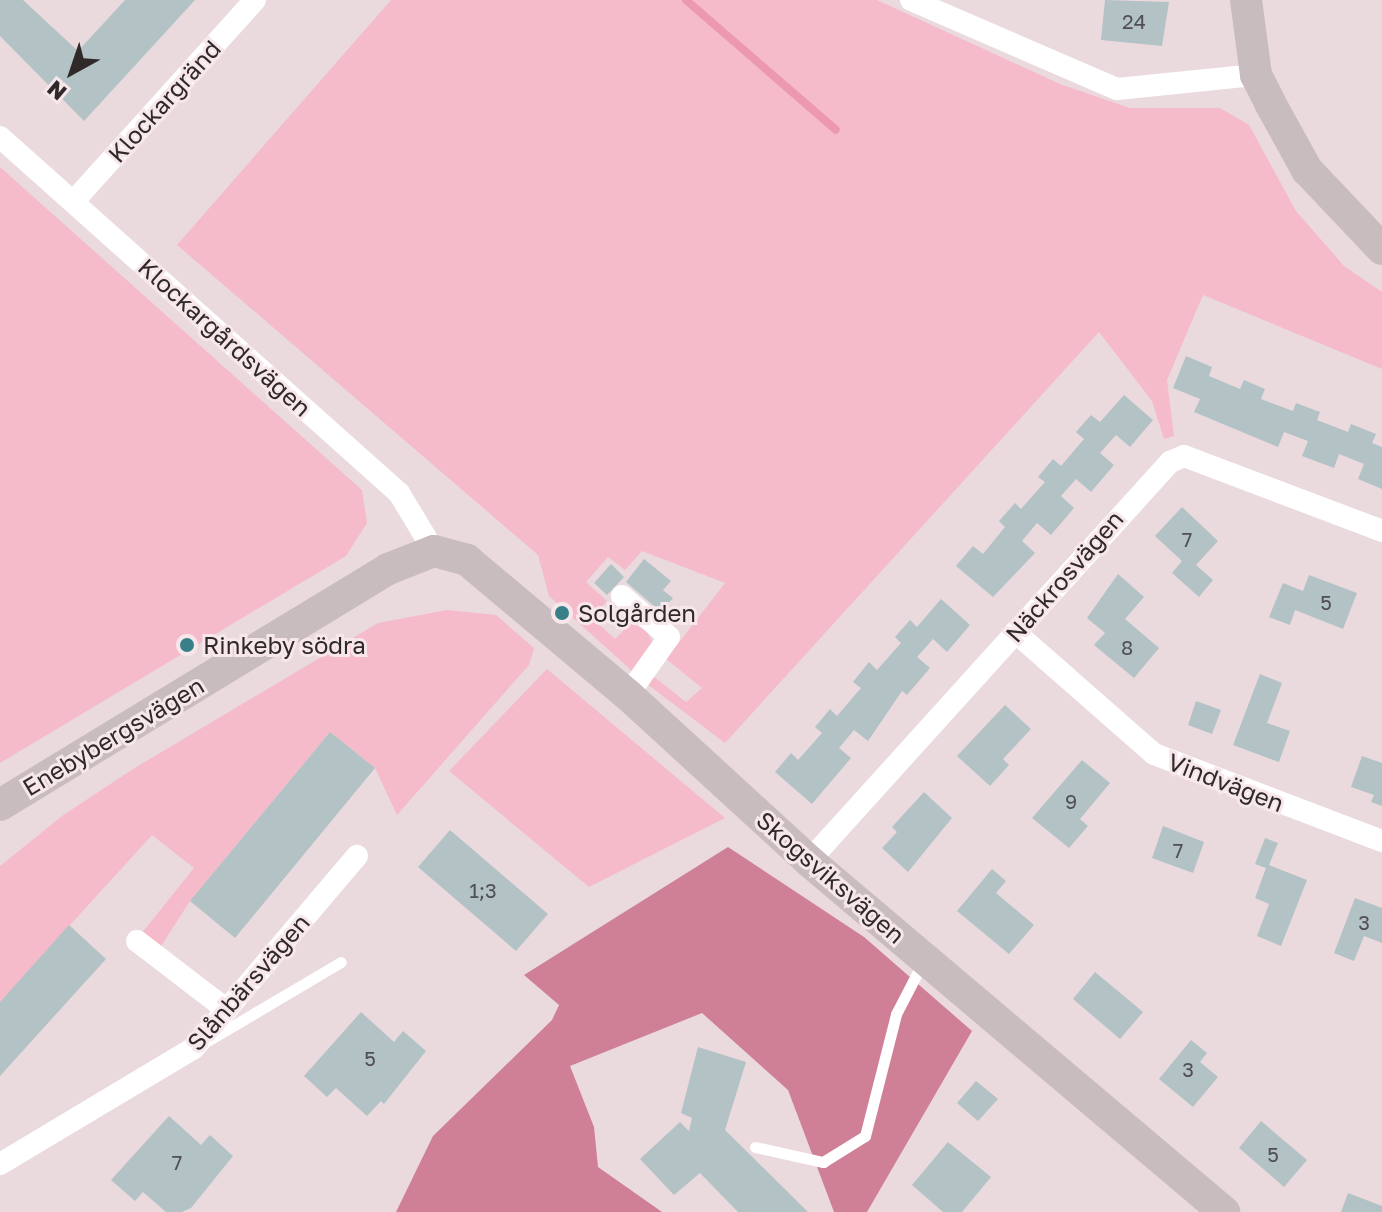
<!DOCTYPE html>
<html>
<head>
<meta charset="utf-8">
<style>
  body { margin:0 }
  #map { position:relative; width:1382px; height:1212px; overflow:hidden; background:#eadade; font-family:"Golos Text",sans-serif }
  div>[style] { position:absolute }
  .green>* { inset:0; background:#f5bbca }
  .forest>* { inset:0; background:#cf7f96 }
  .stream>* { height:8px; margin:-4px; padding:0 4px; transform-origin:4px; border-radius:4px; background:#eb98b0 }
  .building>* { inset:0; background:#b2c2c5 }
  .lane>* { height:11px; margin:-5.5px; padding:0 5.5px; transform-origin:5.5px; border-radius:5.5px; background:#fff }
  .street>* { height:22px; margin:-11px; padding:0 11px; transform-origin:11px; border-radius:11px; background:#fff }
  .secondary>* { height:32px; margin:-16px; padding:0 16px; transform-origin:16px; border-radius:16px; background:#c9bcbf }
  .dots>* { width:22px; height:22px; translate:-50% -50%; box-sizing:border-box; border:4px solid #f7e7eb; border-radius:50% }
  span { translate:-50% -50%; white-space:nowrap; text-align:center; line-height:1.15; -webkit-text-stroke:6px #f7e7eb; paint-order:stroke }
  .number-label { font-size:20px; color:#504f51 }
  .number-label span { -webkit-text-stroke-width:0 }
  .street-label { font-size:24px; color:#2f292a }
  .poi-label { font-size:24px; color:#2f292a }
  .left { translate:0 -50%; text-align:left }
  .north { position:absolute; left:32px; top:32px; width:80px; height:80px; -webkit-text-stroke:6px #f7e7eb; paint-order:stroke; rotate:220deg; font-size:22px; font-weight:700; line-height:32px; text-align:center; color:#2f292a }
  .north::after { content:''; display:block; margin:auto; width:28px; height:36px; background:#2f292a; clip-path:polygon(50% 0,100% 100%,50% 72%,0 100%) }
</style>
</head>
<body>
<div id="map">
  <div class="green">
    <i style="clip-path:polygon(391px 0,877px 0,1060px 84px,1130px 108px,1220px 108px,1249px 125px,1296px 211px,1344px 266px,1382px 292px,1382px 369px,1203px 295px,1167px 380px,1174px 436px,1164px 439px,1152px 401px,1099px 332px,725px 743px,647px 684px,653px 676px,686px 702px,702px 688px,666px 659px,725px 583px,642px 551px,625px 570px,608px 557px,586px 582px,607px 601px,592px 618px,615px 639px,631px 623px,646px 630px,653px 643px,632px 671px,549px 596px,538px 555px,177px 245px)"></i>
    <i style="clip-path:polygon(0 167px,362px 490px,367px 523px,346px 556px,0 763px)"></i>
    <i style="clip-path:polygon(447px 610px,496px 615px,534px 648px,529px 665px,397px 815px,375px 768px,330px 732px,190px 901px,156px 954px,141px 934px,194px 868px,152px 835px,0 1002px,0 866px,62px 816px,133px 769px,378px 623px)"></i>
    <i style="clip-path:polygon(547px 669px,725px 818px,589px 887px,449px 771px)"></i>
  </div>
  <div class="forest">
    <i style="clip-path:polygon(728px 847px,864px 937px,972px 1031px,867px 1212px,834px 1212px,788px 1090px,702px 1013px,570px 1066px,594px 1127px,598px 1167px,662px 1212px,396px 1212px,433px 1136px,552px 1020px,559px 1005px,524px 975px)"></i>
  </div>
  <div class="stream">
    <i style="left:686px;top:0;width:198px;rotate:40.9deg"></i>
  </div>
  <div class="building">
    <i style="clip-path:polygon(0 0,23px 0,78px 51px,125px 0,195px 0,84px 121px,0 36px)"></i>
    <i style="clip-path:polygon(1105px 0,1169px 2px,1162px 46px,1101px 40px)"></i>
    <i style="clip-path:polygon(1186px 356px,1212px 367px,1209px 376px,1240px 389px,1244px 380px,1265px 389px,1261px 399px,1293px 411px,1296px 403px,1320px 412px,1317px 420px,1348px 432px,1351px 424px,1376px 434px,1372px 443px,1382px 447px,1382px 489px,1358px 479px,1364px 464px,1339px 454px,1334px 468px,1302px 456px,1308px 441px,1284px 432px,1278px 447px,1194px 412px,1200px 399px,1173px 388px)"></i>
    <i style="clip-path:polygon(1124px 395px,1153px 420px,1130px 447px,1116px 435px,1100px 453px,1114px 465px,1091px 492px,1076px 479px,1061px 496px,1074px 508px,1051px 535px,1037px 523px,1022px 541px,1035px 553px,993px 597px,956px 566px,973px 546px,983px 554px,1005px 527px,999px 521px,1015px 503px,1021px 509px,1045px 482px,1038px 477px,1053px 459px,1061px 466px,1084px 439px,1076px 432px,1091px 415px,1100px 422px)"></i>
    <i style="clip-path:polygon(1182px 507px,1218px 541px,1196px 565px,1213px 580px,1199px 597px,1172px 573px,1182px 561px,1155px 536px)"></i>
    <i style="clip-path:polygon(644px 559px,671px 581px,663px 590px,673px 598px,661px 612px,626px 582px)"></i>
    <i style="clip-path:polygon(611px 564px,624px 577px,607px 595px,594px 583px)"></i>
    <i style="clip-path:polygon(1118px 574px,1144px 597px,1125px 619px,1159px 648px,1134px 678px,1094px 645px,1105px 633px,1087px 618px)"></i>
    <i style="clip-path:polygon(1309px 575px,1357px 593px,1343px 629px,1295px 610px,1290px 625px,1269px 617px,1283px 583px,1303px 591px)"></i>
    <i style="clip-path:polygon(941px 599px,970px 625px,947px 652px,933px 639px,917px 657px,930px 668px,907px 695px,902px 691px,868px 741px,854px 730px,839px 748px,851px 758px,812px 804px,775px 772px,791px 753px,798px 760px,822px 733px,815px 727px,830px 709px,837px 716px,861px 688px,853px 682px,869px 662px,877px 670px,901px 643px,895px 637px,910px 620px,917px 627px)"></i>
    <i style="clip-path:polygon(1260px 674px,1282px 683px,1267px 723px,1290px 731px,1279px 762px,1233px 745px)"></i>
    <i style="clip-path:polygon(1196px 701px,1221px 710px,1212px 734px,1188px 725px)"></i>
    <i style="clip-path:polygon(1005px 705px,1031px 729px,1003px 759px,1009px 765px,990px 786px,957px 756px)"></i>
    <i style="clip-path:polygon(330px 732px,375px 768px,235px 938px,190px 901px)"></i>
    <i style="clip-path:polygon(1362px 756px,1382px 763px,1382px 806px,1371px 802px,1374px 795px,1351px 787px)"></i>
    <i style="clip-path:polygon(1082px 760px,1110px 783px,1080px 819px,1088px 826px,1069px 848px,1032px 818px)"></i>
    <i style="clip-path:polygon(924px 792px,952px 818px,908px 872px,882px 848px,897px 832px,892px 827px)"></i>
    <i style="clip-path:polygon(1163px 826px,1204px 842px,1193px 873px,1152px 858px)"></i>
    <i style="clip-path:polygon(450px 830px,548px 914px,516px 951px,418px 867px)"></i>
    <i style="clip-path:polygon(1265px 838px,1278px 843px,1269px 865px,1307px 880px,1281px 946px,1257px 936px,1269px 904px,1255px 898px,1266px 868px,1255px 864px)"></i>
    <i style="clip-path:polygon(992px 869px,1006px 881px,996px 893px,1034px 925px,1009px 954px,957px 911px)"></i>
    <i style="clip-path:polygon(1355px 898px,1382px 908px,1382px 943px,1364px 936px,1354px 961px,1334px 953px)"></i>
    <i style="clip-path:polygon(69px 925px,106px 959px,0 1076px,0 1002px)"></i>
    <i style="clip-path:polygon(1095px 972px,1143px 1012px,1120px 1039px,1073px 999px)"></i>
    <i style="clip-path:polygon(361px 1012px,394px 1042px,403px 1031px,426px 1051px,384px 1104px,381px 1101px,367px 1116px,336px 1088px,327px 1097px,304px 1076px)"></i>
    <i style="clip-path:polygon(1191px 1040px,1207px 1053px,1200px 1062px,1218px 1077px,1193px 1107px,1159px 1079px)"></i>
    <i style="clip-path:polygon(698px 1047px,746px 1062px,725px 1130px,808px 1212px,738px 1212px,700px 1173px,674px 1195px,640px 1159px,680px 1122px,689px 1131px,692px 1118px,681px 1113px)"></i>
    <i style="clip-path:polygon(976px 1081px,998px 1099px,978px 1121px,957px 1103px)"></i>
    <i style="clip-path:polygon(169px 1116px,201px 1145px,210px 1135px,233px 1156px,191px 1208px,182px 1212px,166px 1212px,143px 1192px,135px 1201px,111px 1180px)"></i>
    <i style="clip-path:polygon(1261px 1121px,1307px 1160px,1284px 1187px,1239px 1148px)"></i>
    <i style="clip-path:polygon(948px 1142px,991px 1177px,962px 1212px,943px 1212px,912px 1185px)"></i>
    <i style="clip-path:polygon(1348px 1193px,1382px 1206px,1382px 1212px,1341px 1212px)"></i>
  </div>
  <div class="lane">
    <i style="left:209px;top:1040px;width:153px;rotate:-30.6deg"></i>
    <i style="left:755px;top:1147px;width:70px;rotate:12.4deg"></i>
    <i style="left:823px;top:1162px;width:49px;rotate:-31.8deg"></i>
    <i style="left:865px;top:1136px;width:126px;rotate:-75.7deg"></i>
    <i style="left:896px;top:1014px;width:59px;rotate:-62.6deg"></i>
  </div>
  <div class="street">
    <i style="left:911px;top:0;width:224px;rotate:23.4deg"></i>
    <i style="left:1117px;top:89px;width:140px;rotate:-5.8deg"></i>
    <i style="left:0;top:137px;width:535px;rotate:41.74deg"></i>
    <i style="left:399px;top:493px;width:68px;rotate:58.9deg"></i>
    <i style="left:73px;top:202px;width:272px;rotate:-48deg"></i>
    <i style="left:622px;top:596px;width:62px;rotate:41.1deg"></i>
    <i style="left:669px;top:637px;width:71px;rotate:125.3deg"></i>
    <i style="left:1015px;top:632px;width:185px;rotate:41.3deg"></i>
    <i style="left:1154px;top:754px;width:244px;rotate:20.9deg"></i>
    <i style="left:809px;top:861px;width:538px;rotate:-47.86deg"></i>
    <i style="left:1170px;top:462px;width:15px;rotate:-23deg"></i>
    <i style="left:1184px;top:456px;width:212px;rotate:20.7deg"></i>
    <i style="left:137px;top:941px;width:113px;rotate:37.5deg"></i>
    <i style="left:0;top:1164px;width:226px;rotate:-30.9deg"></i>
    <i style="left:194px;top:1048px;width:252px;rotate:-49.7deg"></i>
  </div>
  <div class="secondary">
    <i style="left:1246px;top:0;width:76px;rotate:82.4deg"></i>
    <i style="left:1256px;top:75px;width:31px;rotate:63deg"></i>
    <i style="left:1270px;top:103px;width:77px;rotate:61.1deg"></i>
    <i style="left:1307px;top:170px;width:109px;rotate:46.5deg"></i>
    <i style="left:0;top:805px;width:454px;rotate:-31.3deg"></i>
    <i style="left:388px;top:569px;width:49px;rotate:-21.4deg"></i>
    <i style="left:434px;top:551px;width:34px;rotate:15deg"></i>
    <i style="left:467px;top:560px;width:210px;rotate:40deg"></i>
    <i style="left:628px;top:695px;width:246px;rotate:42.5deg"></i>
    <i style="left:809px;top:861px;width:544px;rotate:40.22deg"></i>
  </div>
  <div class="dots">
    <i style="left:562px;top:613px;background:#387f8a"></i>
    <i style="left:187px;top:645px;background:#387f8a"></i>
  </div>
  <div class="number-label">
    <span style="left:1134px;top:21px">24</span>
    <span style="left:1187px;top:539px">7</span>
    <span style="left:1326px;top:602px">5</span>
    <span style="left:1127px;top:647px">8</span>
    <span style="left:1071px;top:801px">9</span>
    <span style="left:1178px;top:850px">7</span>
    <span style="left:483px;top:890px">1;3</span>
    <span style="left:1364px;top:922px">3</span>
    <span style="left:370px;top:1058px">5</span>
    <span style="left:1188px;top:1069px">3</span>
    <span style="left:1273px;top:1154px">5</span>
    <span style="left:177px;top:1162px">7</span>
  </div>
  <div class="street-label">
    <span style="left:164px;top:101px;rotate:-48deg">Klockargränd</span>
    <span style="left:225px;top:337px;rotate:42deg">Klockargårdsvägen</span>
    <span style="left:1064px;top:576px;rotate:-49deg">Näckrosvägen</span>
    <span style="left:113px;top:736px;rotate:-31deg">Enebybergsvägen</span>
    <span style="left:1226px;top:782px;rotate:21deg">Vindvägen</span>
    <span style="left:831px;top:877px;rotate:41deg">Skogsviksvägen</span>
    <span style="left:248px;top:982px;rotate:-49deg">Slånbärsvägen</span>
  </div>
  <div class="poi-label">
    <span class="left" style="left:578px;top:613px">Solgården</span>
    <span class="left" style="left:203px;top:645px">Rinkeby södra</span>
  </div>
  <div class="north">N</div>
</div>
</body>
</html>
